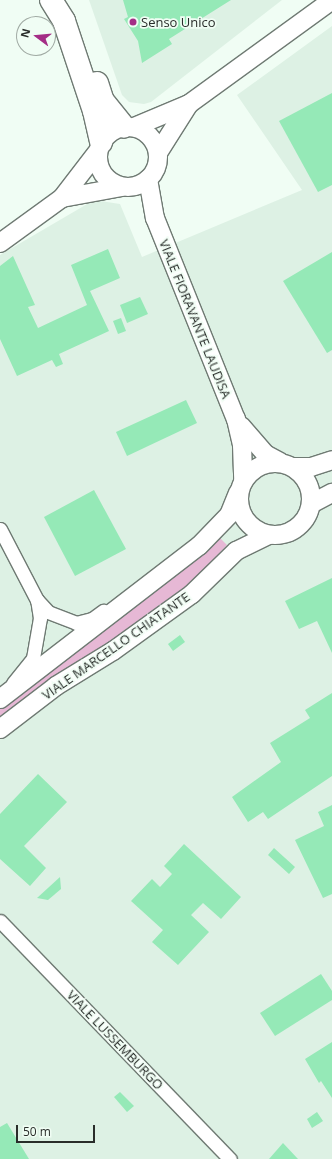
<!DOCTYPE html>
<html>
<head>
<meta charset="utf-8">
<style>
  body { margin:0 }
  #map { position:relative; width:332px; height:1159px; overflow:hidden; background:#f0fdf4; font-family:"Open Sans",sans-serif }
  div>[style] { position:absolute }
  .built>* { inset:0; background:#ddf1e4 }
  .green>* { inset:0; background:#e6b8d5 }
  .building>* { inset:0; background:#95e9b7 }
  .roads { filter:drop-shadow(1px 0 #6f7a73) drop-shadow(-1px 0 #6f7a73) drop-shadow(0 1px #6f7a73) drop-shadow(0 -1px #6f7a73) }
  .street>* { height:13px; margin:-6.5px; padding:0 6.5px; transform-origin:6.5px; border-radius:6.5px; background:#fff }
  .secondary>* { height:18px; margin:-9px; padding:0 9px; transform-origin:9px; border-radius:9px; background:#fff }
  .secondary>.ring { margin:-9px; padding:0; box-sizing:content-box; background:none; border:18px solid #fff; border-radius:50% }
  .highway>* { height:22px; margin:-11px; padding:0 11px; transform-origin:11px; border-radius:11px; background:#fff }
  .dots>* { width:11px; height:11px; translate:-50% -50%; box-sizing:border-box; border:2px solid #f0fdf4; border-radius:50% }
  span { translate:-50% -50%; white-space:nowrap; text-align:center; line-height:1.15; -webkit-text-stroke:3.5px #f0fdf4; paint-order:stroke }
  .poi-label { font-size:13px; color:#292d2a }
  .left { translate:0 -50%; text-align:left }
  .street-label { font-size:13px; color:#292d2a }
  .north { position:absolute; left:16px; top:16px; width:40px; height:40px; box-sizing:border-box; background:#f0fdf4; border:1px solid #a0aaa3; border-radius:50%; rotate:286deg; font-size:11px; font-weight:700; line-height:16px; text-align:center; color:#292d2a }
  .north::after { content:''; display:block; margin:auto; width:14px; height:18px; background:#a42e86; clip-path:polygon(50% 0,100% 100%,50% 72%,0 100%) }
  .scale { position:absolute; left:16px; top:1125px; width:79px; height:18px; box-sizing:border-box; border:2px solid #292d2a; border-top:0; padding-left:5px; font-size:12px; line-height:14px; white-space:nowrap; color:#292d2a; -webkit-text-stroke:3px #f0fdf4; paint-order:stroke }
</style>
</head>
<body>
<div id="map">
  <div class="built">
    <i style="clip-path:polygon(89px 0,282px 0,151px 102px,144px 104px,129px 102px,122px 95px)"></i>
    <i style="clip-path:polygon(332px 26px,332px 1159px,0 1159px,0 255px,94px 200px,120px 204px,142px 257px,302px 190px,237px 95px)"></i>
  </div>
  <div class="green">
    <i style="clip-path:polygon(220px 538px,227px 545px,187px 588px,160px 605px,111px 644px,0 719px,0 709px,154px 593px)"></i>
  </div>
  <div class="building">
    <i style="clip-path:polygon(123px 0,231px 0,169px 39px,172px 44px,142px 63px,138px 41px,124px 19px,128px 17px)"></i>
    <i style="clip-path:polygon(332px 93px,332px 185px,318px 192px,279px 121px)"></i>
    <i style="clip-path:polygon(108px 249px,120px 278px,90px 291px,109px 331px,59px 354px,63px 364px,56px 367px,52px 360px,17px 376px,0 339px,0 266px,13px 256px,35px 305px,28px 307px,38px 328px,87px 305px,71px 265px)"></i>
    <i style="clip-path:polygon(332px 252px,332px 350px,327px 353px,283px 281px)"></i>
    <i style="clip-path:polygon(140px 297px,148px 314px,127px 323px,120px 305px)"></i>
    <i style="clip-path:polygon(121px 318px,126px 331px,118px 334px,113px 321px)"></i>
    <i style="clip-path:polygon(186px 400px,197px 423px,127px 456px,116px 432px)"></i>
    <i style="clip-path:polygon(94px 490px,126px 549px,75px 576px,44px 517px)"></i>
    <i style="clip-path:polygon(332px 578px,332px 653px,317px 621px,299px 629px,285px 601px)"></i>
    <i style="clip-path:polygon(180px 635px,185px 642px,173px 651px,168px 644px)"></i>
    <i style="clip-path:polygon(332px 693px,332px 776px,268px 819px,263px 812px,248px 822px,232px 797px,281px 762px,270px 743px,310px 718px,305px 710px)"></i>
    <i style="clip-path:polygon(38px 774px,67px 802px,24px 846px,46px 868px,30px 886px,0 859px,0 814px)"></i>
    <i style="clip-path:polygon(332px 805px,332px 894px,323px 898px,295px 840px,324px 826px,318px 812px)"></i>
    <i style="clip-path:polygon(184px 844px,241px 897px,221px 919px,203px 903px,191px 915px,209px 932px,178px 965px,152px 942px,163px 930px,131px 901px,152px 879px,160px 887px,172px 874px,164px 866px)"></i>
    <i style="clip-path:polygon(274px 848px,295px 867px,289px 874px,268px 855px)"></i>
    <i style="clip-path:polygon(60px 877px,61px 889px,48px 900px,37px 898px)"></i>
    <i style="clip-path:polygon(321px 974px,332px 991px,332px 1000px,275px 1036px,260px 1013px)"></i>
    <i style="clip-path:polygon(332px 1042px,332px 1098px,321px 1081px,319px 1083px,305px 1059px)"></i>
    <i style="clip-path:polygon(120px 1092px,134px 1106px,127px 1112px,114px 1097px)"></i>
    <i style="clip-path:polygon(317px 1112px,323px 1121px,312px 1128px,307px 1119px)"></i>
    <i style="clip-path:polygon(7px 1123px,29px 1159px,0 1159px,0 1127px)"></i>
    <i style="clip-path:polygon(283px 1143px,298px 1159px,269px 1159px)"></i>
  </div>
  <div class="roads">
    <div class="street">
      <i style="left:0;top:529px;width:80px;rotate:62.5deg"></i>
      <i style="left:37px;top:600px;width:16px;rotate:47deg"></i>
      <i style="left:48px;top:612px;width:30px;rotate:21deg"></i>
      <i style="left:76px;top:623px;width:16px;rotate:-14deg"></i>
      <i style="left:92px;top:619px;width:14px;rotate:-36deg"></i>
      <i style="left:13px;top:683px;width:32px;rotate:-51deg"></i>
      <i style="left:33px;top:658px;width:41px;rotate:-80.1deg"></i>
      <i style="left:40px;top:618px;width:18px;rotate:-99deg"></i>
      <i style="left:0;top:921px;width:331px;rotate:46deg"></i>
    </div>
    <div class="secondary">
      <i class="ring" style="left:98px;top:127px;width:42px;height:42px"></i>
      <i style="left:134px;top:127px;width:60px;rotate:-22.7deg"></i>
      <i style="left:189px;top:104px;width:177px;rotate:-36deg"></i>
      <i style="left:158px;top:153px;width:58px;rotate:-57.7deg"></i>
      <i style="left:148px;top:179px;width:40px;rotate:80deg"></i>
      <i style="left:155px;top:218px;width:217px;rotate:68.1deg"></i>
      <i style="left:236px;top:419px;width:27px;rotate:77deg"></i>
      <i style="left:242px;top:445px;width:35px;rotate:88deg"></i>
      <i style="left:62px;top:198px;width:61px;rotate:-10.4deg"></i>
      <i style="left:0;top:243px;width:77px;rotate:-36deg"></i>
      <i style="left:62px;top:198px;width:59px;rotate:-52.5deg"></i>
      <i style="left:241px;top:426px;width:37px;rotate:49deg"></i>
      <i style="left:265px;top:454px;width:17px;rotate:28deg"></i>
      <i class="ring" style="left:239px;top:463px;width:54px;height:54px"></i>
      <i style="left:294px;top:467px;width:17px"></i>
      <i style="left:311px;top:467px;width:22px;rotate:-18deg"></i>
      <i style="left:311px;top:504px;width:24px;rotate:-28deg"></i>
      <i style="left:0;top:699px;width:251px;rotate:-37.6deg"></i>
      <i style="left:199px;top:546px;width:43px;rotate:-45.9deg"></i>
      <i style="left:229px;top:515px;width:24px;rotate:-68deg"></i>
      <i style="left:0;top:729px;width:71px;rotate:-37.5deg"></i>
      <i style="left:56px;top:686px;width:67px;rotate:-31.6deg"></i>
      <i style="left:113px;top:651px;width:97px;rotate:-35.8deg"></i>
      <i style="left:192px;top:594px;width:62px;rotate:-44.3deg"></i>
      <i style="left:236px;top:551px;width:37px;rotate:-26deg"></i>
    </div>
    <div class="highway">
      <i style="left:51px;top:0;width:25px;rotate:58deg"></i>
      <i style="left:64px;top:21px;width:95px;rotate:71.6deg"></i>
      <i style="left:94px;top:111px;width:32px;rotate:77deg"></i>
      <i style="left:97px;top:83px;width:19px;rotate:72deg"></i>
      <i style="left:103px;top:101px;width:33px;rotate:51deg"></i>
    </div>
  </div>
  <div class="dots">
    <i style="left:133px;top:22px;background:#a42e86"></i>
  </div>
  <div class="poi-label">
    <span class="left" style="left:141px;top:22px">Senso Unico</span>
  </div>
  <div class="street-label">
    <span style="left:195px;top:319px;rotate:68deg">VIALE FIORAVANTE LAUDISA</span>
    <span style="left:116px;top:646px;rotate:-35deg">VIALE MARCELLO CHIATANTE</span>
    <span style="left:115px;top:1040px;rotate:46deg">VIALE LUSSEMBURGO</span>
  </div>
  <div class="north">N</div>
  <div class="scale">50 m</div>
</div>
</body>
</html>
